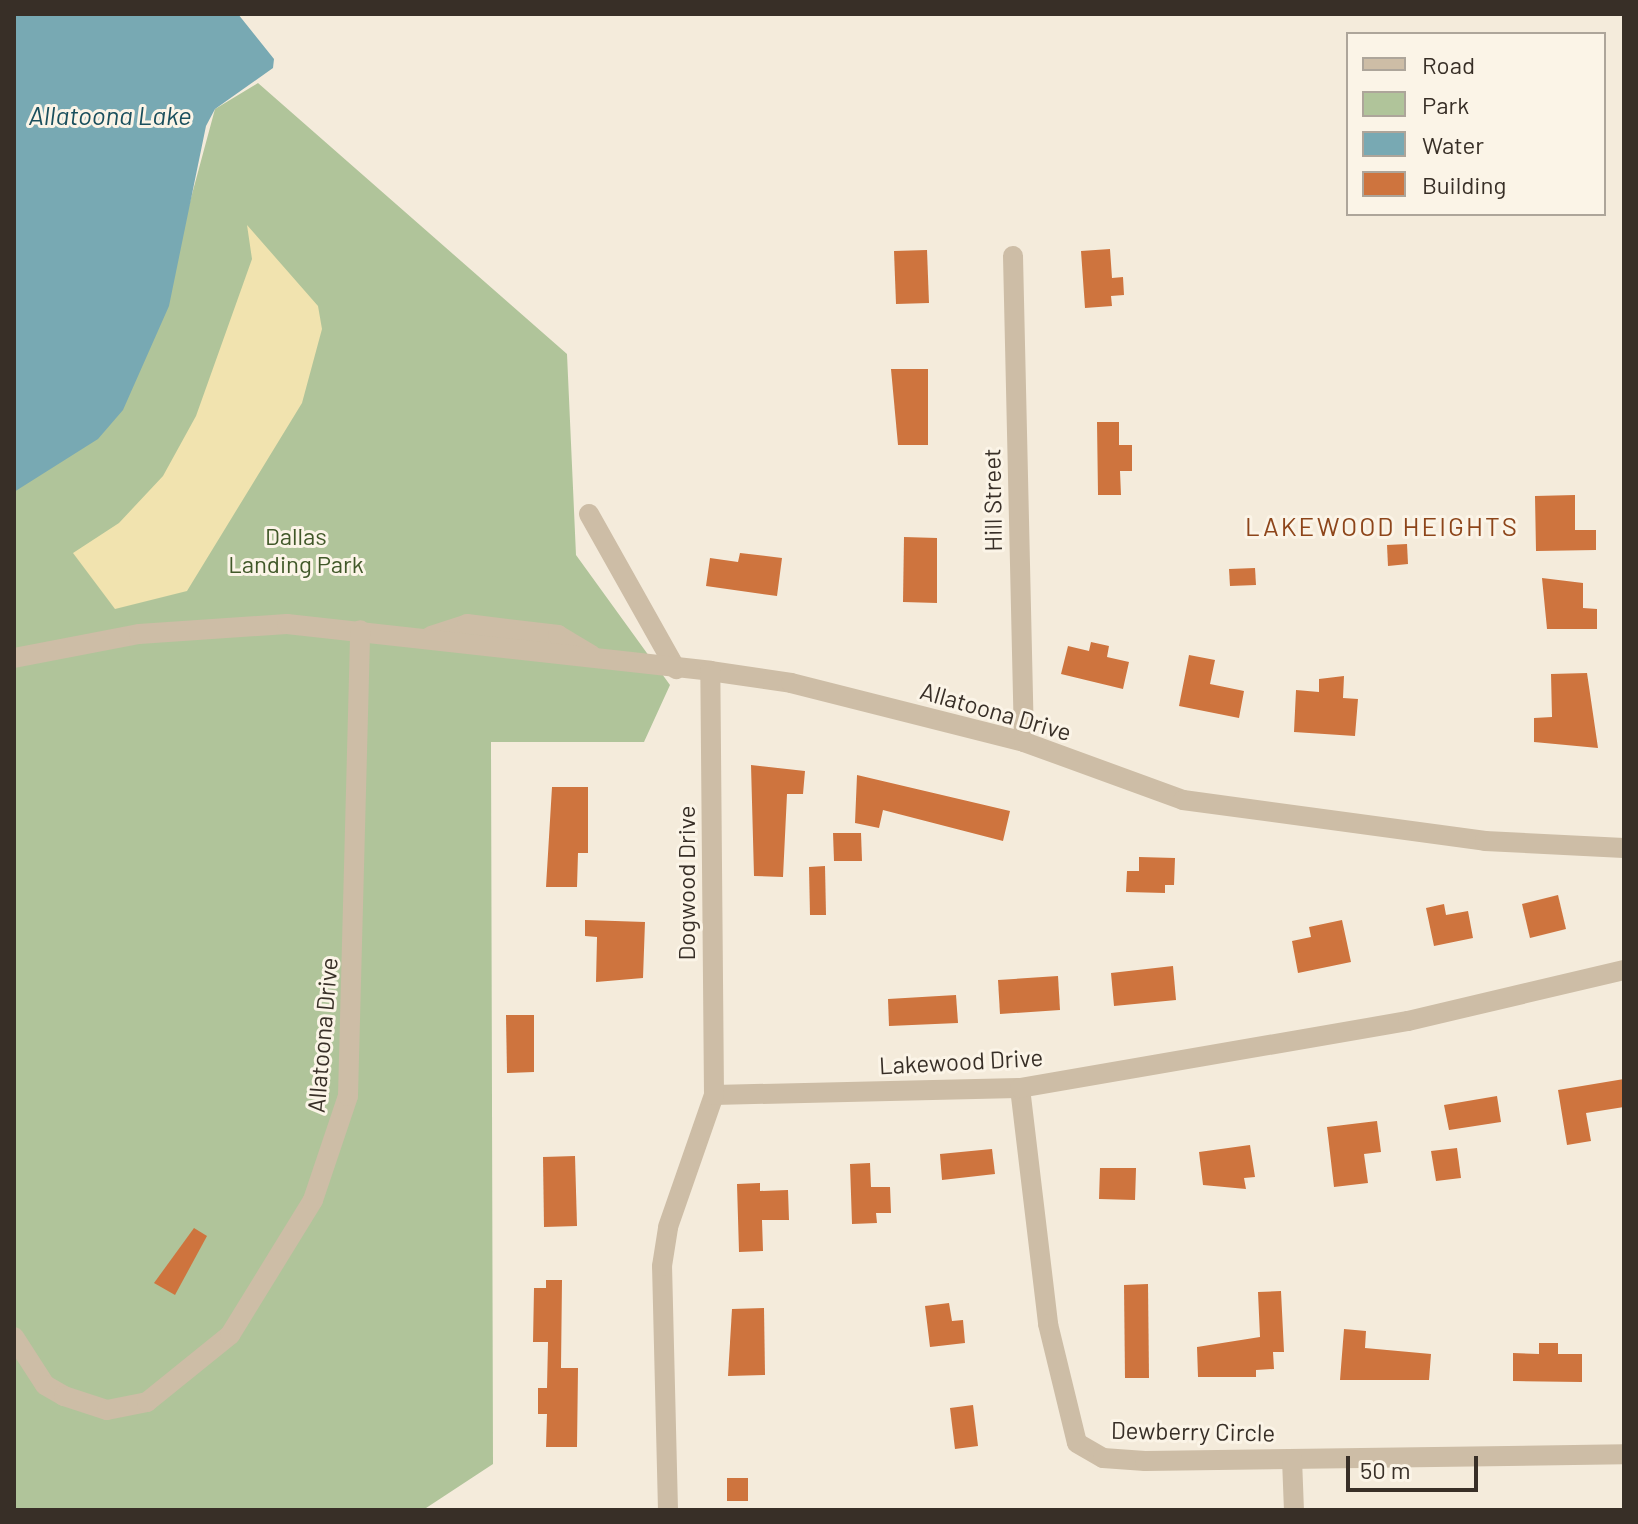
<!DOCTYPE html>
<html>
<head>
<meta charset="utf-8">
<style>
  body { margin:0 }
  #map { position:relative; width:1638px; height:1524px; overflow:hidden; background:#f4ebdb; font-family:Barlow,sans-serif }
  div>[style] { position:absolute }
  .green>* { inset:0; background:#b0c49a }
  .sand>* { inset:0; background:#f1e3af }
  .water>* { inset:0; background:#78a9b3 }
  .building>* { inset:0; background:#ce743e }
  .minor>* { height:20px; margin:-10px; padding:0 10px; transform-origin:10px; border-radius:10px; background:#cdbda6 }
  span { translate:-50% -50%; white-space:nowrap; text-align:center; line-height:1.15; -webkit-text-stroke:6px #fbf4e7; paint-order:stroke }
  .street-label { font-size:24px; color:#382f27 }
  .park-label { font-size:24px; color:#415829 }
  .water-label { font-size:26px; color:#1a4f5d; font-style:italic }
  .neighbourhood-label { font-size:26px; color:#8d451a; letter-spacing:2px }
  .frame { position:absolute; inset:0; border:16px solid #382f27; pointer-events:none }
  .legend { position:absolute; left:1346px; top:32px; width:260px; height:184px; box-sizing:border-box; background:#fbf4e7; border:2px solid #ada59a; margin:0; padding:10px 14px; list-style:none; font-size:24px; color:#382f27 }
  .legend li { display:flex; align-items:center; gap:16px; height:40px }
  .legend b { width:40px; border:2px solid #ada59a }
  .scale { position:absolute; left:1346px; top:1456px; width:132px; height:36px; box-sizing:border-box; border:4px solid #382f27; border-top:0; padding-left:10px; font-size:24px; line-height:28px; white-space:nowrap; color:#382f27; -webkit-text-stroke:6px #fbf4e7; paint-order:stroke }
</style>
</head>
<body>
<div id="map">
  <div class="green">
    <i style="clip-path:polygon(258px 83px,567px 354px,576px 555px,670px 685px,644px 742px,491px 742px,493px 1464px,423px 1510px,14px 1510px,14px 476px,188px 209px,215px 109px)"></i>
  </div>
  <div class="sand">
    <i style="clip-path:polygon(247px 225px,318px 306px,322px 329px,302px 403px,187px 591px,115px 609px,73px 553px,119px 523px,163px 476px,196px 416px,252px 259px)"></i>
  </div>
  <div class="water">
    <i style="clip-path:polygon(14px 14px,238px 14px,274px 59px,273px 68px,215px 109px,206px 126px,169px 306px,123px 410px,98px 439px,14px 492px)"></i>
  </div>
  <div class="building">
    <i style="clip-path:polygon(1110px 249px,1112px 278px,1123px 277px,1124px 295px,1111px 296px,1112px 306px,1085px 308px,1081px 251px)"></i>
    <i style="clip-path:polygon(927px 250px,929px 303px,896px 304px,894px 251px)"></i>
    <i style="clip-path:polygon(891px 369px,928px 369px,928px 445px,898px 445px)"></i>
    <i style="clip-path:polygon(1097px 422px,1119px 422px,1119px 445px,1132px 445px,1132px 471px,1120px 471px,1121px 495px,1098px 495px)"></i>
    <i style="clip-path:polygon(1575px 495px,1575px 530px,1596px 530px,1596px 550px,1536px 551px,1535px 496px)"></i>
    <i style="clip-path:polygon(904px 537px,937px 538px,937px 603px,903px 602px)"></i>
    <i style="clip-path:polygon(1407px 544px,1408px 564px,1388px 566px,1387px 545px)"></i>
    <i style="clip-path:polygon(740px 553px,782px 558px,777px 596px,706px 586px,710px 558px,738px 562px)"></i>
    <i style="clip-path:polygon(1255px 568px,1256px 585px,1230px 586px,1229px 569px)"></i>
    <i style="clip-path:polygon(1542px 578px,1583px 583px,1583px 608px,1597px 609px,1597px 629px,1547px 629px)"></i>
    <i style="clip-path:polygon(1091px 642px,1109px 646px,1107px 657px,1129px 662px,1123px 689px,1061px 674px,1068px 646px,1089px 651px)"></i>
    <i style="clip-path:polygon(1189px 655px,1215px 660px,1210px 684px,1244px 691px,1239px 718px,1179px 706px)"></i>
    <i style="clip-path:polygon(1587px 673px,1598px 748px,1534px 742px,1534px 718px,1552px 717px,1551px 674px)"></i>
    <i style="clip-path:polygon(1344px 676px,1343px 698px,1358px 699px,1355px 736px,1294px 732px,1296px 690px,1319px 692px,1319px 679px)"></i>
    <i style="clip-path:polygon(751px 765px,805px 771px,803px 794px,787px 794px,783px 877px,754px 876px)"></i>
    <i style="clip-path:polygon(857px 775px,1010px 811px,1003px 841px,883px 810px,879px 828px,855px 823px)"></i>
    <i style="clip-path:polygon(552px 787px,588px 787px,588px 853px,578px 853px,577px 887px,546px 887px)"></i>
    <i style="clip-path:polygon(833px 833px,861px 833px,862px 861px,834px 861px)"></i>
    <i style="clip-path:polygon(1139px 857px,1175px 858px,1174px 885px,1165px 885px,1165px 893px,1126px 892px,1127px 871px,1139px 871px)"></i>
    <i style="clip-path:polygon(825px 866px,826px 915px,810px 915px,809px 867px)"></i>
    <i style="clip-path:polygon(1558px 895px,1566px 929px,1530px 938px,1522px 904px)"></i>
    <i style="clip-path:polygon(1444px 904px,1446px 915px,1468px 911px,1473px 938px,1434px 946px,1426px 908px)"></i>
    <i style="clip-path:polygon(585px 920px,645px 922px,643px 978px,596px 982px,597px 937px,585px 936px)"></i>
    <i style="clip-path:polygon(1342px 920px,1351px 962px,1298px 973px,1292px 941px,1311px 937px,1309px 927px)"></i>
    <i style="clip-path:polygon(1173px 966px,1176px 1000px,1114px 1006px,1111px 973px)"></i>
    <i style="clip-path:polygon(1058px 976px,1060px 1010px,1000px 1014px,998px 980px)"></i>
    <i style="clip-path:polygon(956px 995px,958px 1023px,889px 1026px,888px 999px)"></i>
    <i style="clip-path:polygon(506px 1015px,534px 1015px,534px 1072px,507px 1073px)"></i>
    <i style="clip-path:polygon(1624px 1079px,1624px 1107px,1586px 1113px,1591px 1141px,1567px 1145px,1558px 1090px)"></i>
    <i style="clip-path:polygon(1497px 1096px,1501px 1122px,1449px 1130px,1444px 1105px)"></i>
    <i style="clip-path:polygon(1377px 1121px,1381px 1152px,1364px 1154px,1368px 1183px,1334px 1187px,1327px 1127px)"></i>
    <i style="clip-path:polygon(1250px 1145px,1255px 1177px,1244px 1178px,1246px 1189px,1203px 1185px,1199px 1152px)"></i>
    <i style="clip-path:polygon(1457px 1148px,1461px 1178px,1436px 1181px,1431px 1151px)"></i>
    <i style="clip-path:polygon(992px 1149px,995px 1174px,942px 1180px,940px 1154px)"></i>
    <i style="clip-path:polygon(575px 1156px,577px 1226px,544px 1227px,543px 1157px)"></i>
    <i style="clip-path:polygon(870px 1163px,871px 1187px,890px 1187px,891px 1213px,876px 1213px,877px 1223px,852px 1224px,850px 1164px)"></i>
    <i style="clip-path:polygon(1100px 1168px,1136px 1168px,1135px 1200px,1099px 1199px)"></i>
    <i style="clip-path:polygon(760px 1183px,760px 1191px,788px 1190px,789px 1220px,762px 1220px,763px 1251px,739px 1252px,737px 1184px)"></i>
    <i style="clip-path:polygon(194px 1228px,207px 1236px,175px 1295px,154px 1283px)"></i>
    <i style="clip-path:polygon(546px 1280px,562px 1280px,561px 1368px,578px 1368px,577px 1447px,546px 1447px,547px 1414px,538px 1414px,538px 1388px,547px 1388px,548px 1342px,533px 1342px,534px 1288px,546px 1288px)"></i>
    <i style="clip-path:polygon(1148px 1284px,1149px 1378px,1125px 1378px,1124px 1285px)"></i>
    <i style="clip-path:polygon(1281px 1291px,1284px 1352px,1273px 1352px,1274px 1369px,1256px 1370px,1256px 1377px,1198px 1377px,1197px 1347px,1260px 1337px,1258px 1292px)"></i>
    <i style="clip-path:polygon(949px 1303px,952px 1321px,963px 1320px,965px 1343px,930px 1347px,925px 1306px)"></i>
    <i style="clip-path:polygon(764px 1308px,765px 1375px,728px 1376px,732px 1309px)"></i>
    <i style="clip-path:polygon(1344px 1329px,1366px 1331px,1365px 1348px,1431px 1354px,1429px 1380px,1340px 1380px)"></i>
    <i style="clip-path:polygon(1539px 1343px,1558px 1343px,1558px 1354px,1582px 1354px,1582px 1382px,1513px 1381px,1513px 1353px,1539px 1354px)"></i>
    <i style="clip-path:polygon(973px 1405px,978px 1446px,955px 1449px,950px 1408px)"></i>
    <i style="clip-path:polygon(727px 1478px,748px 1478px,748px 1501px,727px 1501px)"></i>
  </div>
  <div class="minor">
    <i style="left:1013px;top:256px;width:486px;rotate:88.7deg"></i>
    <i style="left:589px;top:514px;width:178px;rotate:60.7deg"></i>
    <i style="left:431px;top:636px;width:38px;rotate:-18deg"></i>
    <i style="left:467px;top:624px;width:92px;rotate:6.9deg"></i>
    <i style="left:558px;top:635px;width:39px;rotate:31deg"></i>
    <i style="left:14px;top:658px;width:127px;rotate:-10.9deg"></i>
    <i style="left:139px;top:634px;width:148px;rotate:-3.9deg"></i>
    <i style="left:287px;top:624px;width:426px;rotate:6.3deg"></i>
    <i style="left:710px;top:671px;width:82px;rotate:8.4deg"></i>
    <i style="left:791px;top:683px;width:240px;rotate:14.2deg"></i>
    <i style="left:1024px;top:742px;width:169px;rotate:20deg"></i>
    <i style="left:1183px;top:800px;width:305px;rotate:7.7deg"></i>
    <i style="left:1485px;top:841px;width:139px;rotate:2.9deg"></i>
    <i style="left:1020px;top:1088px;width:238px;rotate:83.2deg"></i>
    <i style="left:1048px;top:1324px;width:122px;rotate:76.3deg"></i>
    <i style="left:1077px;top:1443px;width:30px;rotate:30deg"></i>
    <i style="left:1103px;top:1458px;width:42px;rotate:4.1deg"></i>
    <i style="left:1145px;top:1461px;width:479px;rotate:-0.8deg"></i>
    <i style="left:714px;top:1095px;width:306px;rotate:-1.3deg"></i>
    <i style="left:1020px;top:1088px;width:394px;rotate:-9.8deg"></i>
    <i style="left:1408px;top:1021px;width:222px;rotate:-13.3deg"></i>
    <i style="left:14px;top:1337px;width:57px;rotate:57.1deg"></i>
    <i style="left:45px;top:1385px;width:22px;rotate:30deg"></i>
    <i style="left:64px;top:1396px;width:45px;rotate:18deg"></i>
    <i style="left:107px;top:1410px;width:41px;rotate:-11.3deg"></i>
    <i style="left:147px;top:1402px;width:107px;rotate:-38.9deg"></i>
    <i style="left:230px;top:1335px;width:158px;rotate:-58.4deg"></i>
    <i style="left:313px;top:1200px;width:110px;rotate:-71.4deg"></i>
    <i style="left:348px;top:1096px;width:466px;rotate:-88.5deg"></i>
    <i style="left:1292px;top:1459px;width:51px;rotate:87.8deg"></i>
    <i style="left:668px;top:1510px;width:244px;rotate:-91.4deg"></i>
    <i style="left:662px;top:1266px;width:39px;rotate:-81deg"></i>
    <i style="left:668px;top:1227px;width:140px;rotate:-70.8deg"></i>
    <i style="left:714px;top:1095px;width:424px;rotate:-90.5deg"></i>
  </div>
  <div class="street-label">
    <span style="left:992px;top:500px;rotate:-91deg">Hill Street</span>
    <span style="left:996px;top:711px;rotate:16deg">Allatoona Drive</span>
    <span style="left:686px;top:883px;rotate:-90deg">Dogwood Drive</span>
    <span style="left:322px;top:1035px;rotate:-85deg">Allatoona Drive</span>
    <span style="left:961px;top:1061px;rotate:-3deg">Lakewood Drive</span>
    <span style="left:1193px;top:1431px;rotate:1deg">Dewberry Circle</span>
  </div>
  <div class="park-label">
    <span style="left:296px;top:550px">Dallas<br>Landing Park</span>
  </div>
  <div class="water-label">
    <span style="left:110px;top:115px">Allatoona Lake</span>
  </div>
  <div class="neighbourhood-label">
    <span style="left:1382px;top:526px">LAKEWOOD HEIGHTS</span>
  </div>
  <div class="frame"></div>
  <ul class="legend">
  <li><b style="height:10px;background:#cdbda6"></b>Road</li>
  <li><b style="height:22px;background:#b0c49a"></b>Park</li>
  <li><b style="height:22px;background:#78a9b3"></b>Water</li>
  <li><b style="height:22px;background:#ce743e"></b>Building</li>
  </ul>
  <div class="scale">50 m</div>
</div>
</body>
</html>
